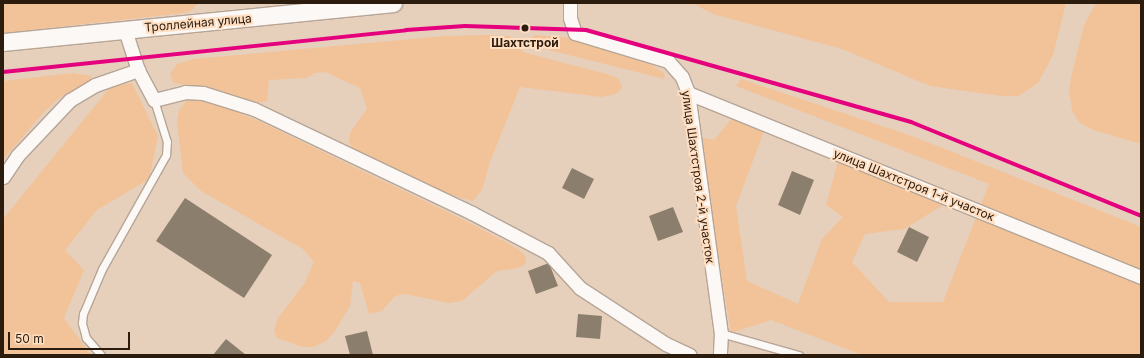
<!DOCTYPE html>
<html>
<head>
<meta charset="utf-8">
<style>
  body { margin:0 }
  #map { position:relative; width:1144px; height:358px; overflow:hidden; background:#e6d0bc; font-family:Inter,sans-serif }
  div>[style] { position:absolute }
  .green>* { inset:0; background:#f2c298 }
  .building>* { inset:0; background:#8b7e6c }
  .roads { filter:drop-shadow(1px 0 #b6a596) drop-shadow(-1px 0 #b6a596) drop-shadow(0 1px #b6a596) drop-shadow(0 -1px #b6a596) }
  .service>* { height:7px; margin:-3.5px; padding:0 3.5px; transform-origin:3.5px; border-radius:3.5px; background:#fbf8f5 }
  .minor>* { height:13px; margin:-6.5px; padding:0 6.5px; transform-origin:6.5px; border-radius:6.5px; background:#fbf8f5 }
  .tertiary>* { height:17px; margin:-8.5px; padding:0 8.5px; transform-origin:8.5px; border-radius:8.5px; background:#fbf8f5 }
  .tram-1>* { height:4px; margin:-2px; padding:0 2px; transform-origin:2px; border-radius:2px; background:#e5007d }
  .dots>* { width:11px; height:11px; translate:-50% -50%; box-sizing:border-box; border:2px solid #ffdec1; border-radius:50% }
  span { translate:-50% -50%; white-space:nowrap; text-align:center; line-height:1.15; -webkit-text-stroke:4px #ffdec1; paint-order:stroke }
  .street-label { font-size:12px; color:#2b1c0e }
  .stop-label { font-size:12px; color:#2b1c0e; font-weight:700 }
  .frame { position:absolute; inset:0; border:4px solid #2b1c0e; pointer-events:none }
  .scale { position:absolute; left:8px; top:332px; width:122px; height:18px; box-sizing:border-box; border:2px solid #2b1c0e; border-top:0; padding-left:5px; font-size:12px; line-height:14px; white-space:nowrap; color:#2b1c0e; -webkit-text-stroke:3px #ffdec1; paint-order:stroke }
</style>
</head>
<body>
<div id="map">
  <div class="green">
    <i style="clip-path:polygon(3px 3px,198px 3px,191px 11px,184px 13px,3px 33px)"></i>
    <i style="clip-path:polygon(692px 3px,1066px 3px,1053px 55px,1038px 83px,1018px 96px,1001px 96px,930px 86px,842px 49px,713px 14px)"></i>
    <i style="clip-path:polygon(1096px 3px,1141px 3px,1141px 144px,1093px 130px,1079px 122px,1072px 110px,1069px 90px,1072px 73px,1084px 25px)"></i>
    <i style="clip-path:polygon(486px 35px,510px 36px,523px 52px,610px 75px,619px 79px,622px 87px,619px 92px,612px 95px,601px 97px,520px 87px,490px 162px,482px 190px,473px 201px,438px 192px,352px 148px,349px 141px,350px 133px,367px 109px,364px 99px,360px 88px,325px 72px,315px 73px,306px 78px,269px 80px,267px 101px,253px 104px,214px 89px,174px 83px,170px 74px,177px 64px,194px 59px,444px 36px)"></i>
    <i style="clip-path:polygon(535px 35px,564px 37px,652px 65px,664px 73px,665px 79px,533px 46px,530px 39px)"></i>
    <i style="clip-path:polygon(73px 73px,91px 76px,90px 83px,59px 98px,42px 114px,3px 160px,3px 81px)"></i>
    <i style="clip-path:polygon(741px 79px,912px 136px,1141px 227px,1141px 355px,862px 355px,771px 320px,731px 333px,699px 137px,714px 140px,733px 117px,764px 131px,736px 206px,747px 281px,798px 304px,822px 239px,843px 217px,826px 205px,839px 158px,950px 201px,904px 229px,865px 234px,852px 262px,889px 302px,943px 302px,989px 184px,736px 86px)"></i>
    <i style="clip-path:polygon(132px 83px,158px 136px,149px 179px,97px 210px,65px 250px,84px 270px,64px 318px,91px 355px,3px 355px,3px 219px,111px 86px)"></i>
    <i style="clip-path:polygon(205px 99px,261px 122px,470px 223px,520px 250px,526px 257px,525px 264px,518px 268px,497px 271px,462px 301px,449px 303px,405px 294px,395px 296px,382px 311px,369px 314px,360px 283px,353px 281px,350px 306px,335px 331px,326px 341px,313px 347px,303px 347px,277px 338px,274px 331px,278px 318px,304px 284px,314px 262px,303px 249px,201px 191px,183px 173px,177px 121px,179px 110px,187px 100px)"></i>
  </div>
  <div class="building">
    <i style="clip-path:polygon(572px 168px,594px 179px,584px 199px,562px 188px)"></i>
    <i style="clip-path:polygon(792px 171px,814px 180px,800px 215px,778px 205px)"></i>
    <i style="clip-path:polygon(185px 198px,272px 255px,244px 298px,156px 241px)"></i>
    <i style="clip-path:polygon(673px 207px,683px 232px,658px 241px,649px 216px)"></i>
    <i style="clip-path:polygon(909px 227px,929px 237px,917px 262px,897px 252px)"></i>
    <i style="clip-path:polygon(549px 263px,558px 286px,536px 294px,528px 271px)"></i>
    <i style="clip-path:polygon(578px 314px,602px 316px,600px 339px,576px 337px)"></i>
    <i style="clip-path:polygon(367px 331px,373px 355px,350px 355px,345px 336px)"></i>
    <i style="clip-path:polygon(226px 339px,246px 355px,213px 355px)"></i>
  </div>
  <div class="roads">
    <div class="service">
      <i style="left:721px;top:333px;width:81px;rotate:15.8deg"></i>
      <i style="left:101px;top:355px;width:23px;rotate:-131deg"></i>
      <i style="left:86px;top:338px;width:16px;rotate:-105deg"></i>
      <i style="left:82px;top:323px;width:9px;rotate:-84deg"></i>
      <i style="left:83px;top:314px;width:49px;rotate:-67.1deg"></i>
      <i style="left:102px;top:269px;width:131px;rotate:-60.7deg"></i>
      <i style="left:166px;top:155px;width:13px;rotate:-86deg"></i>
      <i style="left:167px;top:142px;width:44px;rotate:-107.2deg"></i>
    </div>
    <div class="minor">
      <i style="left:570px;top:3px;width:15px;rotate:90deg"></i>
      <i style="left:570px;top:18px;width:16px;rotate:72deg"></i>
      <i style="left:575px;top:33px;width:97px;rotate:16.8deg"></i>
      <i style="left:668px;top:61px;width:21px;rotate:49deg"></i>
      <i style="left:682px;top:77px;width:17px;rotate:69deg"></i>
      <i style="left:688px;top:93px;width:242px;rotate:82.2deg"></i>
      <i style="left:721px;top:333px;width:22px;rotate:93deg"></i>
      <i style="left:125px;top:30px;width:42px;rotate:72deg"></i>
      <i style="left:138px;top:70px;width:34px;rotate:62deg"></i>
      <i style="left:154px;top:100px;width:32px;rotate:-14deg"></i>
      <i style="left:185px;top:92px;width:18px;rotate:3deg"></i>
      <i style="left:203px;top:93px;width:53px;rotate:17.4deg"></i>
      <i style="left:254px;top:109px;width:242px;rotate:25.5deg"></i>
      <i style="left:472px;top:213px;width:86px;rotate:27.8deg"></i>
      <i style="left:548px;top:253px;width:47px;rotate:47.6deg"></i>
      <i style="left:580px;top:288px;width:103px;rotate:33.1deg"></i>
      <i style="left:666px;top:344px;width:26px;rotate:25deg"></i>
      <i style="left:688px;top:93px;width:489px;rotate:22.1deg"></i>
      <i style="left:3px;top:177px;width:25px;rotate:-56deg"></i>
      <i style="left:17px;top:156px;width:77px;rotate:-46.6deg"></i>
      <i style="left:70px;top:100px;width:29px;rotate:-31deg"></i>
      <i style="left:95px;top:85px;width:46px;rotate:-19.2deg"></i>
    </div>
    <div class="tertiary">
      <i style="left:3px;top:42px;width:392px;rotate:-5.7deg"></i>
    </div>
  </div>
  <div class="tram-1">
    <i style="left:3px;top:72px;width:405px;rotate:-5.9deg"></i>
    <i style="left:406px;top:30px;width:59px;rotate:-3.9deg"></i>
    <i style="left:465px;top:26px;width:121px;rotate:1.9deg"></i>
    <i style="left:586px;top:30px;width:338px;rotate:15.8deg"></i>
    <i style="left:911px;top:122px;width:248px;rotate:22.2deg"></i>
  </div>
  <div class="dots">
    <i style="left:525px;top:28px;background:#2b1c0e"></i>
  </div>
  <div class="street-label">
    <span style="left:198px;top:23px;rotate:-5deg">Троллейная улица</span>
    <span style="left:698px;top:177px;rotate:82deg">улица Шахтстроя 2-й участок</span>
    <span style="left:914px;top:185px;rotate:22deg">улица Шахтстроя 1-й участок</span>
  </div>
  <div class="stop-label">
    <span style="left:525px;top:43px">Шахтстрой</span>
  </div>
  <div class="frame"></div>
  <div class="scale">50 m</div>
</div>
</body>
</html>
